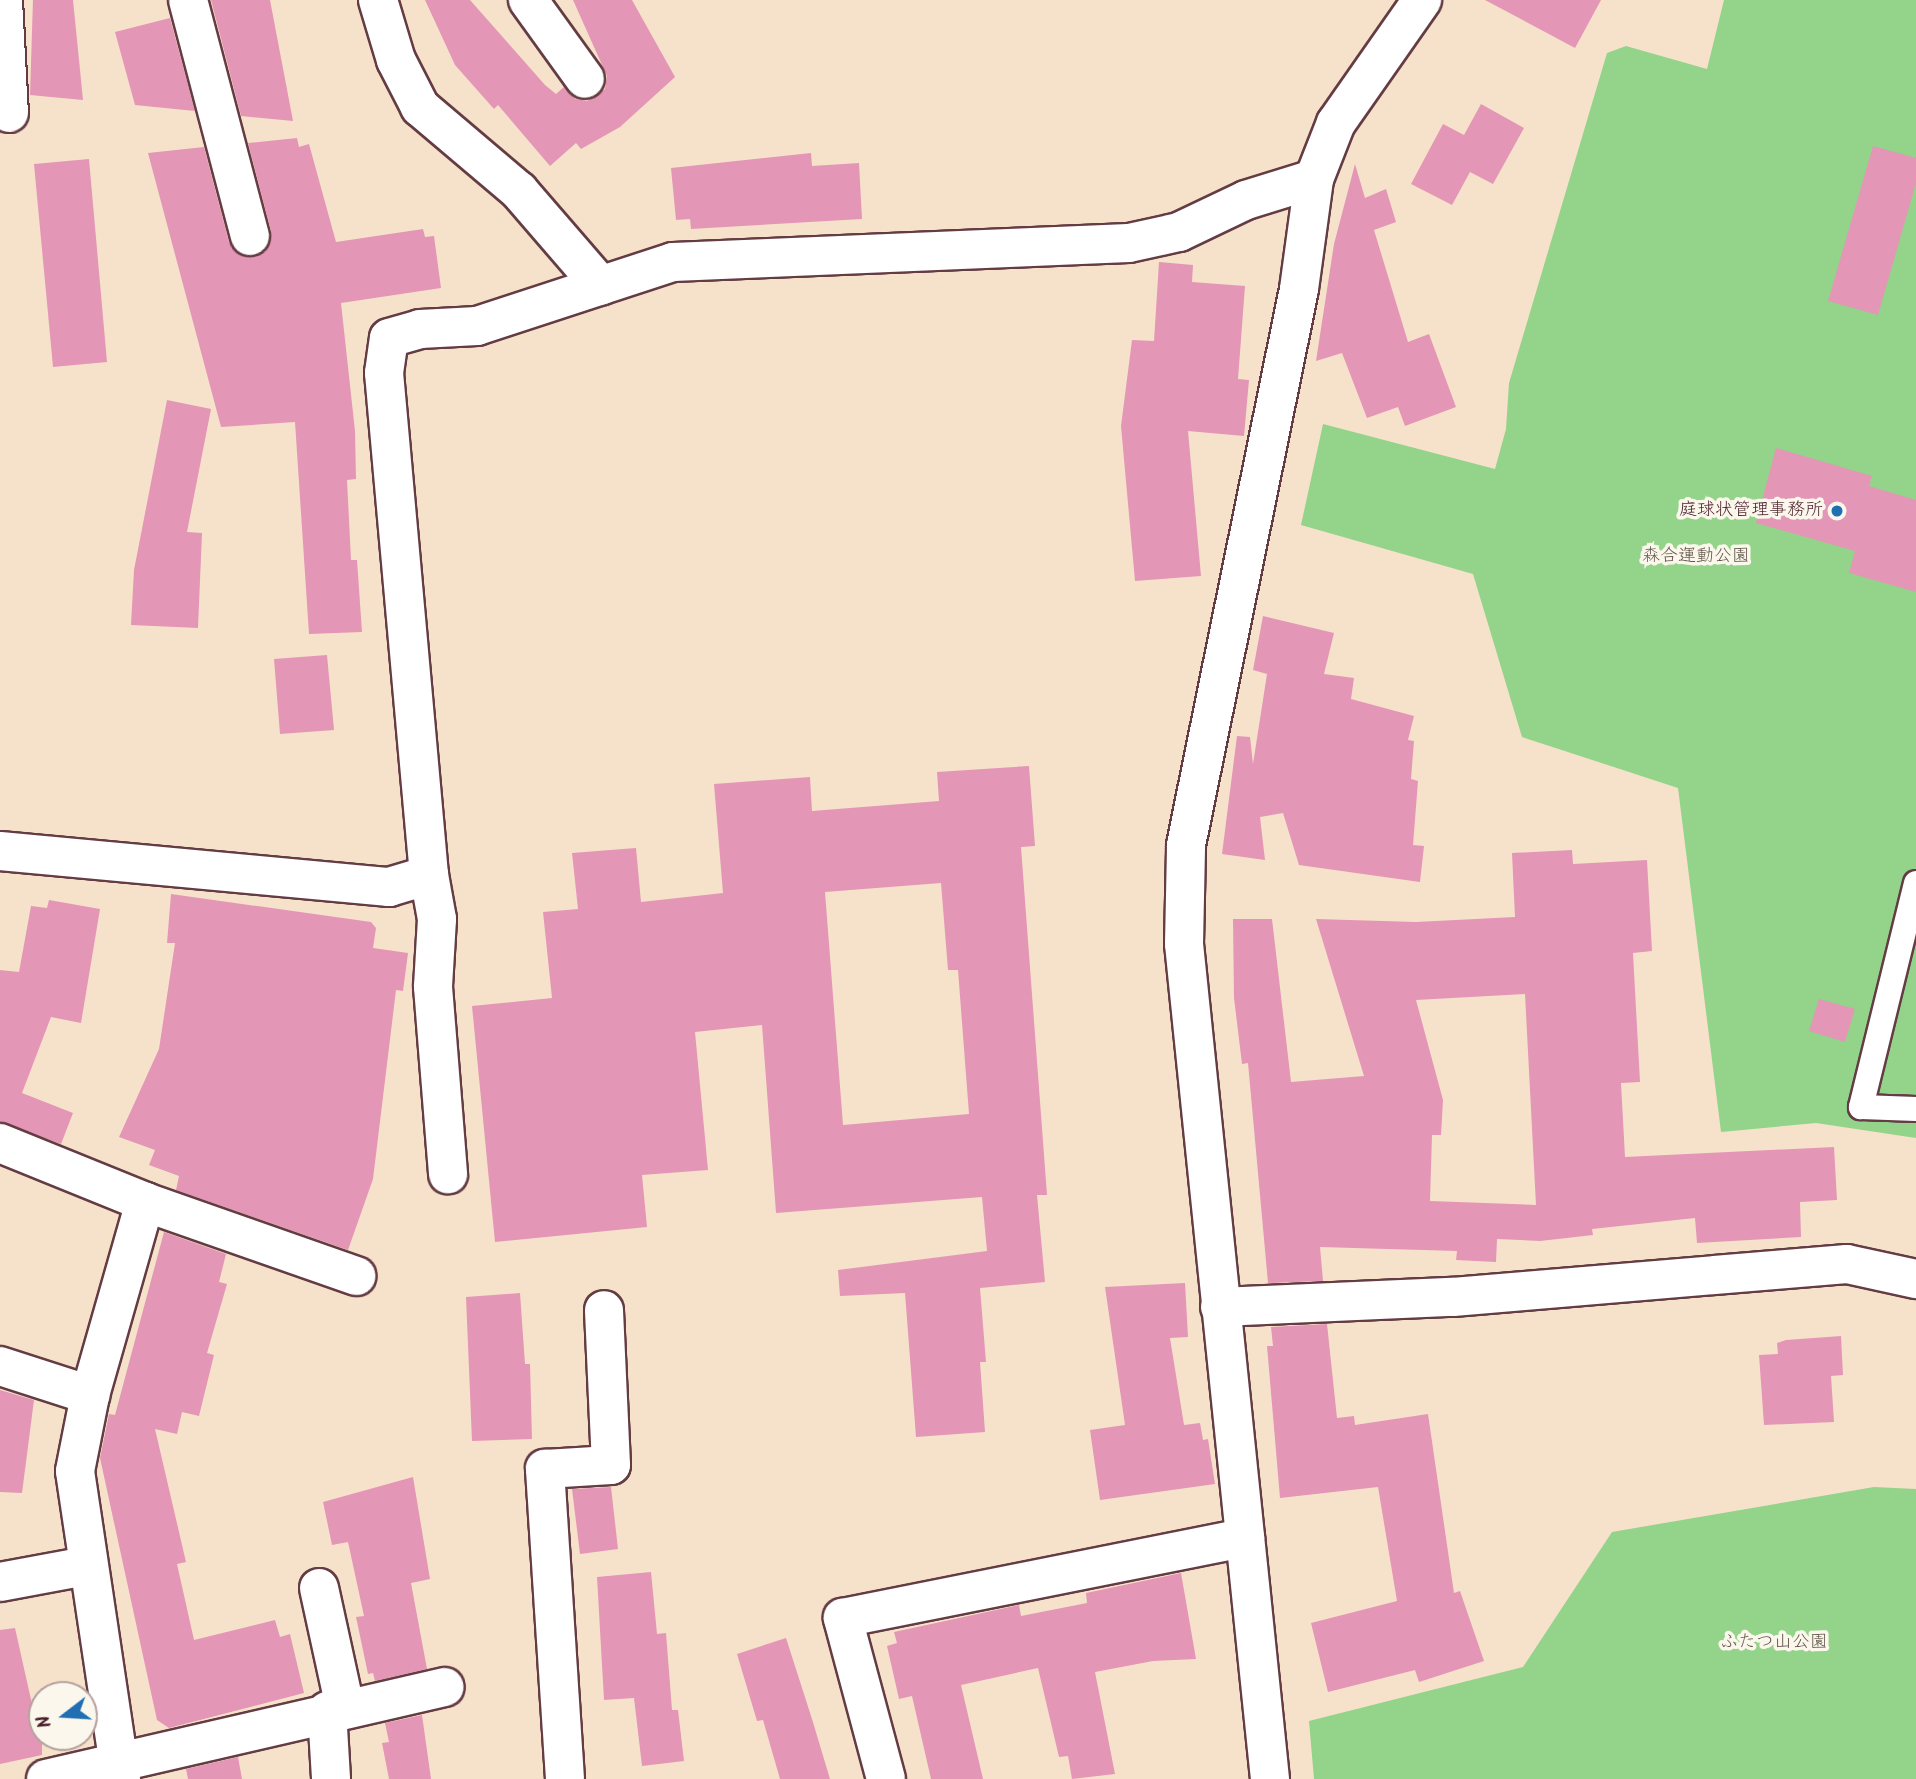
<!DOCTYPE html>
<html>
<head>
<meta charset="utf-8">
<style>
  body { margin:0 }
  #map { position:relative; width:1916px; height:1779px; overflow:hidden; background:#f6e2ca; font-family:Kalam,"Klee One",sans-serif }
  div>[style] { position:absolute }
  .green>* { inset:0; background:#93d38a }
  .building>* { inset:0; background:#e496b6 }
  .roads { filter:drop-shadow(2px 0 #643c43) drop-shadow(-2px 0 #643c43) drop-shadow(0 2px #643c43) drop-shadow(0 -2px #643c43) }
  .service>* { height:24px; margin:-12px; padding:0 12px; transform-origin:12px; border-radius:12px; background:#fff }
  .minor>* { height:38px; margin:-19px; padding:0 19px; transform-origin:19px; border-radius:19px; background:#fff }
  .dots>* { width:19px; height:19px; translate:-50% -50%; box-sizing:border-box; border:4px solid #fbf7ec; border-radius:50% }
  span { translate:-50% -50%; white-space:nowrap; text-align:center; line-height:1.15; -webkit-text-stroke:7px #fbf7ec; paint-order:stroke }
  .poi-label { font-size:18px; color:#4a1f2b }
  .right { translate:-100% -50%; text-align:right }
  .park-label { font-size:18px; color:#605548 }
  .north { position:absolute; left:28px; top:1681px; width:70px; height:70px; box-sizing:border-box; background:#fbf7ec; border:2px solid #b4a19f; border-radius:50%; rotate:253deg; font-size:19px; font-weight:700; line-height:28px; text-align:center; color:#4a1f2b }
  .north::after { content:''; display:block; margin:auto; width:24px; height:32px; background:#1f6fb2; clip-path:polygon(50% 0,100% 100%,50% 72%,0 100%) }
</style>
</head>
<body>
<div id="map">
  <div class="green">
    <i style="clip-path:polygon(1724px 0,1916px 0,1916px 1138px,1816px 1123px,1721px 1132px,1678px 788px,1522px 737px,1473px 574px,1301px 525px,1323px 424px,1495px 469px,1506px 429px,1509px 383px,1607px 53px,1626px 46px,1707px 69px)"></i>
    <i style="clip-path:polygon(1874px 1487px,1916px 1489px,1916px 1779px,1314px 1779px,1309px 1721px,1523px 1667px,1612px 1532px)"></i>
  </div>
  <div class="building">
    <i style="clip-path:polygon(33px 0,73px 0,83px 100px,30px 95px)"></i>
    <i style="clip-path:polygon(211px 0,270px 0,293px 121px,241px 116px)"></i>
    <i style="clip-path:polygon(425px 0,470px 0,545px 85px,556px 94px,564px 87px,575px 99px,587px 101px,605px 89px,607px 76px,573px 0,632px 0,675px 77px,620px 127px,581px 149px,576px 143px,550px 166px,498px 105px,494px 109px,455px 65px)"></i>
    <i style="clip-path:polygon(1485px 0,1601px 0,1575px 48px)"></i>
    <i style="clip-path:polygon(170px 18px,195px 111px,135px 105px,115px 32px)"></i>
    <i style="clip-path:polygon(1481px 104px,1524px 128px,1493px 184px,1470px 172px,1452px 205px,1411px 184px,1443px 124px,1464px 135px)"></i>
    <i style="clip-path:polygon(297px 138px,299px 147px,309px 144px,336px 242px,423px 229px,425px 237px,434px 236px,441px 288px,341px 303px,355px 431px,356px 479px,347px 480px,351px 560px,357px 560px,362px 632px,309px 634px,295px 422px,221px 427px,148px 153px,204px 147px,229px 242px,235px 252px,255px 257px,266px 251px,271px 231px,248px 143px)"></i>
    <i style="clip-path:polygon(1873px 146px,1916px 158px,1916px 183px,1878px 315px,1828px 301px)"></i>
    <i style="clip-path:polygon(811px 153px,812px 166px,859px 163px,862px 219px,691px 229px,690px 219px,676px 220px,671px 168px)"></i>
    <i style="clip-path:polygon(89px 159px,107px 362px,53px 367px,34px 164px)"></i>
    <i style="clip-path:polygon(1355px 164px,1365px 198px,1386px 189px,1396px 222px,1374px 230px,1408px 342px,1429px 334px,1456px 407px,1405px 426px,1398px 407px,1367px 418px,1342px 353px,1316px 361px,1334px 244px)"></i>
    <i style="clip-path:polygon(1159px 262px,1193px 265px,1192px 282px,1245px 286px,1238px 379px,1249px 380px,1244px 436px,1188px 431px,1201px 576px,1135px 581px,1121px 426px,1132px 340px,1154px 341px)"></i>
    <i style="clip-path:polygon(167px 400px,211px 409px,187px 532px,202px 533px,198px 628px,131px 625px,134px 570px)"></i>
    <i style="clip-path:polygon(1776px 448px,1872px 476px,1869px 486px,1916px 500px,1916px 592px,1849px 573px,1855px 551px,1756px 523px)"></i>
    <i style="clip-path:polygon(1263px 616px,1334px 633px,1324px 674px,1354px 678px,1351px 699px,1414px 716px,1408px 740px,1414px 741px,1411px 779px,1418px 781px,1413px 845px,1424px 846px,1420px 882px,1299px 865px,1283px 813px,1260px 817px,1265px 860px,1222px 854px,1237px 736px,1250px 737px,1253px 764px,1267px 674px,1253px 670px)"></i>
    <i style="clip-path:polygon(327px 655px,334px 730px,280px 734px,274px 659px)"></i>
    <i style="clip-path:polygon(evenodd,1029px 766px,1035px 846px,1021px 847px,1047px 1195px,1037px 1195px,1045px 1282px,980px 1288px,986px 1362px,980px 1362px,985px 1432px,916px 1437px,905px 1293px,840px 1296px,838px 1270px,987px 1251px,982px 1197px,776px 1213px,762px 1025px,695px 1032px,708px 1170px,642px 1175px,647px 1227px,495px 1242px,472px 1006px,552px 998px,543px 912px,578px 909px,572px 853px,636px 848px,641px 902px,723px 893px,714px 784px,810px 777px,812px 811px,939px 801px,937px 772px,1029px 766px,941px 883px,948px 970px,958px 970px,969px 1114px,843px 1125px,825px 892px,941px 883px)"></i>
    <i style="clip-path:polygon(evenodd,1572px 850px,1573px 864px,1647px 860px,1652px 951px,1633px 953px,1640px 1082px,1621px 1083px,1625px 1157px,1834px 1147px,1837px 1200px,1800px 1202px,1801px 1237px,1697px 1243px,1695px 1218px,1592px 1229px,1593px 1235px,1540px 1241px,1497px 1239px,1496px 1262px,1456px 1260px,1457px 1251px,1320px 1247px,1323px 1281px,1268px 1283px,1248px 1063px,1242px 1064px,1234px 998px,1233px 919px,1272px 919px,1291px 1082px,1364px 1076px,1316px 919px,1416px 922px,1515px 917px,1512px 853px,1572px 850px,1525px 994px,1536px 1205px,1430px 1201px,1432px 1135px,1441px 1135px,1443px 1100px,1416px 1000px,1525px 994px)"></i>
    <i style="clip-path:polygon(171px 894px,371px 922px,376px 928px,373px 948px,408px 953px,403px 991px,396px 990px,373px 1179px,348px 1250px,176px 1190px,179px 1176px,149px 1165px,155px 1150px,119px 1137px,159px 1049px,175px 943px,167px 943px)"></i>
    <i style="clip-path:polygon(49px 900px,100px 909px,81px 1023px,51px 1017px,22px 1093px,73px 1113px,61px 1144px,0 1122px,0 970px,19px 972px,31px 906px,47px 908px)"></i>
    <i style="clip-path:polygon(1819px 999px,1855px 1009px,1845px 1042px,1809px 1031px)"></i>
    <i style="clip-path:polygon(164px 1232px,226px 1254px,219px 1282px,227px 1284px,207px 1353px,214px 1355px,199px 1416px,182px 1412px,177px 1434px,155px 1429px,186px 1562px,177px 1564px,194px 1640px,275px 1620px,280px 1637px,290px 1634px,304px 1693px,169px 1728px,157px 1720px,100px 1458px,109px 1414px,115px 1415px)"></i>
    <i style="clip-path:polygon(1185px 1283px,1188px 1337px,1170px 1338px,1184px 1425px,1200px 1423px,1203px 1440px,1208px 1439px,1215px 1484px,1100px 1500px,1090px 1430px,1125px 1425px,1105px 1287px)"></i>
    <i style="clip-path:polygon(520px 1293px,525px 1364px,530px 1364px,532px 1439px,472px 1441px,466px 1297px)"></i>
    <i style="clip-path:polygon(1327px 1324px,1337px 1418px,1354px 1416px,1355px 1425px,1428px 1414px,1454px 1593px,1460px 1591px,1484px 1661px,1419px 1682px,1415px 1670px,1328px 1692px,1311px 1623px,1397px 1601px,1378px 1487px,1280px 1498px,1267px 1346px,1273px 1346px,1271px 1327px)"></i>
    <i style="clip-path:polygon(1841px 1336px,1843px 1375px,1831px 1376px,1834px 1422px,1764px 1425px,1759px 1355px,1778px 1354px,1777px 1343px,1786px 1340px)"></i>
    <i style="clip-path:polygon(0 1390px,34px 1400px,22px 1493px,0 1492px)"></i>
    <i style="clip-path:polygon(413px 1477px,430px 1579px,411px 1583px,427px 1669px,375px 1681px,373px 1673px,368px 1674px,356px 1617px,364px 1616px,348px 1542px,332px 1545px,323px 1502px)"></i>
    <i style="clip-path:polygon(611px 1487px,618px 1549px,580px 1554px,572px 1489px)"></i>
    <i style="clip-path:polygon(651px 1572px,657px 1634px,666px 1633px,672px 1710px,678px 1710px,684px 1761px,642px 1766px,634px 1698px,604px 1700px,597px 1577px)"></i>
    <i style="clip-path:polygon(1181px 1573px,1196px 1659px,1153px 1661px,1095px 1672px,1115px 1774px,1072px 1779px,1068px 1756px,1059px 1757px,1038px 1668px,961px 1685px,983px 1779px,931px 1779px,912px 1696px,899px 1699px,887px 1646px,897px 1643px,894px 1632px,1019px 1605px,1021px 1616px,1087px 1603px,1086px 1593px)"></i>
    <i style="clip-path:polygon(15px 1628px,34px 1713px,42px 1711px,42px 1755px,0 1764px,0 1630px)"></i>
    <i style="clip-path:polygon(786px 1638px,812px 1719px,830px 1779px,780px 1779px,763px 1720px,757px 1721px,737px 1654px)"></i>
    <i style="clip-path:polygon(422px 1715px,431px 1779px,389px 1779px,382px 1743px,389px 1742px,385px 1723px)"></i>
    <i style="clip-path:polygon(238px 1757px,242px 1779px,188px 1779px,186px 1769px)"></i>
  </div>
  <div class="roads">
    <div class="service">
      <i style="left:1916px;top:883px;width:231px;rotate:103.8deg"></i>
      <i style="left:1861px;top:1107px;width:55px;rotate:2.1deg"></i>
    </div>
    <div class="minor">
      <i style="left:3px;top:0;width:113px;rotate:87deg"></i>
      <i style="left:188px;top:0;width:244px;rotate:75.3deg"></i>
      <i style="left:378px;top:0;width:63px;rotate:73.3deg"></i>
      <i style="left:396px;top:60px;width:53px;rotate:62.9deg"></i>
      <i style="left:420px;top:107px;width:130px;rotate:40.3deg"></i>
      <i style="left:519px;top:191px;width:125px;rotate:49.2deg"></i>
      <i style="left:528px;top:0;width:97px;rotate:54.2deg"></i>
      <i style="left:0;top:851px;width:391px;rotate:5.3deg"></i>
      <i style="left:389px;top:887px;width:42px;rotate:-16.7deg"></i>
      <i style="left:429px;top:875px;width:504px;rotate:-95.12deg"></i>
      <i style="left:384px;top:373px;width:35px;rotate:-82deg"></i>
      <i style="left:389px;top:338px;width:32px;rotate:-16deg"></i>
      <i style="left:420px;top:329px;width:57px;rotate:-3deg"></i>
      <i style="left:477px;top:326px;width:206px;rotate:-18.1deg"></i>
      <i style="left:673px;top:262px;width:456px;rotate:-2.4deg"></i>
      <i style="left:1129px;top:243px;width:51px;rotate:-12.4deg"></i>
      <i style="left:1179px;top:232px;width:74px;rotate:-25.5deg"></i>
      <i style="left:1246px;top:200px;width:71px;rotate:-17.2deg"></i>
      <i style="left:429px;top:875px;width:45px;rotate:79.7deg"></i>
      <i style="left:437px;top:919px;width:68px;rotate:93.4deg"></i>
      <i style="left:433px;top:987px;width:188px;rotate:85.4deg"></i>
      <i style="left:0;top:1143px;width:157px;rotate:22.1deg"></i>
      <i style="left:145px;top:1202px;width:224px;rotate:19.3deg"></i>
      <i style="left:1220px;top:1307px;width:233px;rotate:-2.5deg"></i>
      <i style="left:1453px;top:1297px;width:395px;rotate:-4.8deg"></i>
      <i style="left:1847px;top:1264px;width:71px;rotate:12.3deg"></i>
      <i style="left:0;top:1366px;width:95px;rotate:17.9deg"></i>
      <i style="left:0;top:1582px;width:87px;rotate:-10.5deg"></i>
      <i style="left:319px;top:1588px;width:122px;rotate:77.7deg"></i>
      <i style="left:327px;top:1711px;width:68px;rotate:86.6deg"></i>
      <i style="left:46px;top:1779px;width:409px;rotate:-13deg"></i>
      <i style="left:121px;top:1779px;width:311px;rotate:-98.5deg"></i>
      <i style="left:75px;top:1471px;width:77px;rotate:-78.8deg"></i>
      <i style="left:90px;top:1395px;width:201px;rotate:-74.1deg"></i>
      <i style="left:565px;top:1779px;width:311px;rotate:-93.7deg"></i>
      <i style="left:545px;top:1469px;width:66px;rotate:-3.5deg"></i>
      <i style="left:611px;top:1465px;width:155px;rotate:-92.6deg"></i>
      <i style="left:886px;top:1779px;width:167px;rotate:-105deg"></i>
      <i style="left:843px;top:1618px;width:410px;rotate:-11.3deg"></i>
      <i style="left:1270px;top:1779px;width:839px;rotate:-95.88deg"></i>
      <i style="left:1184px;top:944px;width:99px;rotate:-88.8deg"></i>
      <i style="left:1186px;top:845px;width:567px;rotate:-78.51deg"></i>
      <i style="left:1299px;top:289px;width:111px;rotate:-82.2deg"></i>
      <i style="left:1314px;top:179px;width:60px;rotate:-68.6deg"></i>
      <i style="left:1336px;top:123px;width:150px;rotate:-55deg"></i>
    </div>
  </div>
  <div class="dots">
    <i style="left:1837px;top:511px;background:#1f6fb2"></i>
  </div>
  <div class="poi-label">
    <span class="right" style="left:1823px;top:511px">庭球状管理事務所</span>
  </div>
  <div class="park-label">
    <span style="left:1696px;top:557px">森合運動公園</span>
    <span style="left:1774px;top:1643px">ふたつ山公園</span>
  </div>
  <div class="north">N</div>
</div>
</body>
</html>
